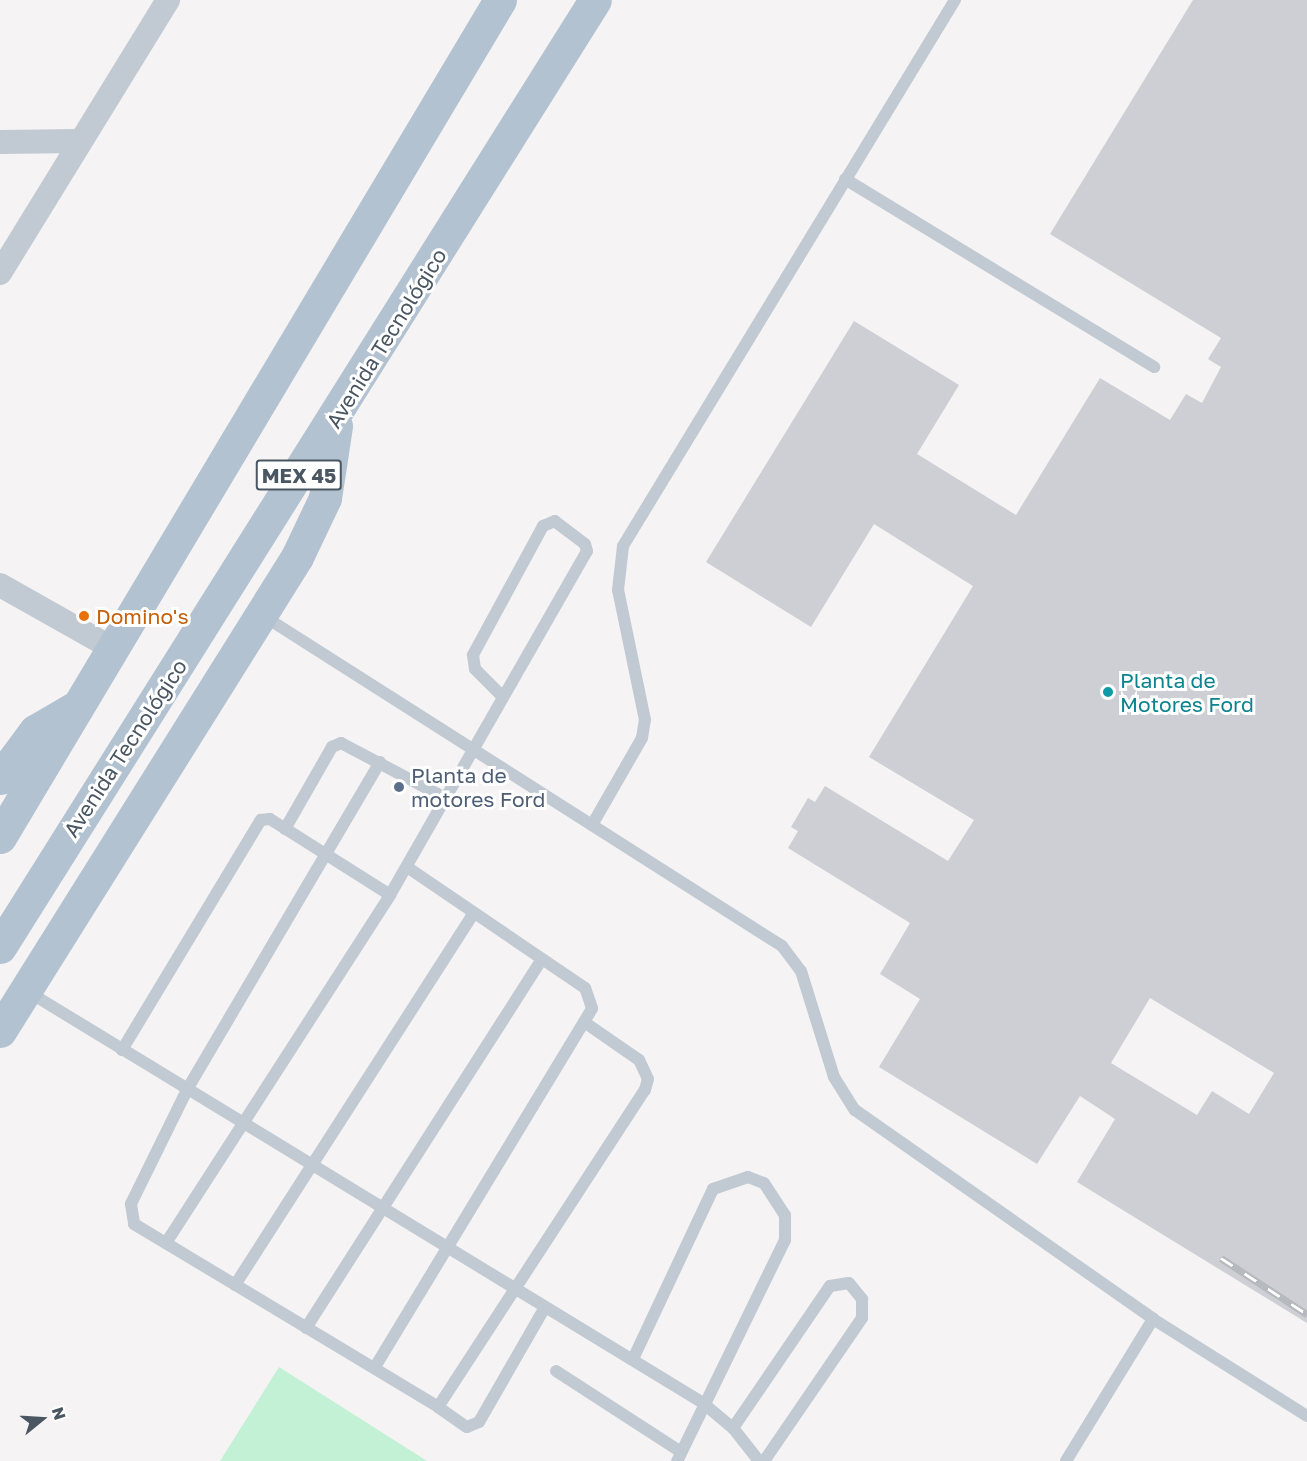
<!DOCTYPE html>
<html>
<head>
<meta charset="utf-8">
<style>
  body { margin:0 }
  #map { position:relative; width:1307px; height:1461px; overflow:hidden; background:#f5f3f3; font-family:"Golos Text",sans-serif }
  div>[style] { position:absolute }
  .green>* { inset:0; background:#c3f1d5 }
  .building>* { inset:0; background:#cdcfd5 }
  .service>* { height:12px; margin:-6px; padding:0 6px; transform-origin:6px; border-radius:6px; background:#c1cad2 }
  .minor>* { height:24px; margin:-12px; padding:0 12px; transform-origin:12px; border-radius:12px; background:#c1cad2 }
  .primary>* { height:33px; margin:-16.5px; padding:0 16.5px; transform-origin:16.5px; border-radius:16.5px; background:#b3c2d1 }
  .rail>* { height:7px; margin-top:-3.5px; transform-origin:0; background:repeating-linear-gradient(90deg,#fff 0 14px,#b5b8bd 0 28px); box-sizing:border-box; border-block:2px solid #b5b8bd }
  .dots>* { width:16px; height:16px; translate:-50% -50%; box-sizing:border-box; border:3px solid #fff; border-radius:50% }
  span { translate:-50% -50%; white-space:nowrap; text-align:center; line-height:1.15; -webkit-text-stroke:6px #fff; paint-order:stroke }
  .shield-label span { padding:2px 4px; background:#fff; border:2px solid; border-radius:4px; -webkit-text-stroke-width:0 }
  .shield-label { font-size:20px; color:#4a5661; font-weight:700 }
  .street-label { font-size:21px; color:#4a5661 }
  .food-label { font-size:21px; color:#c56008 }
  .left { translate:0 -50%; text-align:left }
  .culture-label { font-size:21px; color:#0d838f }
  .service-label { font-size:21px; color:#4e5e75 }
  .north { position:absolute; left:12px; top:1389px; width:60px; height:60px; -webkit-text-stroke:4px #fff; paint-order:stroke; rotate:72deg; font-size:16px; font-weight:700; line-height:24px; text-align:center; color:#4a5661 }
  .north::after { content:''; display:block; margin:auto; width:21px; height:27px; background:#4a5661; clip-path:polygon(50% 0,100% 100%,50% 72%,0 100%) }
</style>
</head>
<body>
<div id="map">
  <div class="green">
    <i style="clip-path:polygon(279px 1367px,427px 1461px,220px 1461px)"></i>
  </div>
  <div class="building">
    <i style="clip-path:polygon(evenodd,1193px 0,1307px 0,1307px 1323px,1077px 1182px,1115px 1119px,1080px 1096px,1037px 1164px,879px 1067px,920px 999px,880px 974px,910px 923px,788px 848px,798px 831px,791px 827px,808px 798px,815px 802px,825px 786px,948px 861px,974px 820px,869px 757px,973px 586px,874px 524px,811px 627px,706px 562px,854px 321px,959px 385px,917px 454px,1016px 515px,1100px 378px,1170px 420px,1186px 394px,1202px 403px,1221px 367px,1208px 359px,1221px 338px,1050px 234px,1193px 0,1150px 998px,1274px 1073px,1249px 1114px,1212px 1091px,1197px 1115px,1111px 1063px,1150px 998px)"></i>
  </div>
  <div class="service">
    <i style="left:845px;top:179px;width:362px;rotate:31.3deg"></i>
    <i style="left:262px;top:615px;width:616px;rotate:32.48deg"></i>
    <i style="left:782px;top:946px;width:31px;rotate:53deg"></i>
    <i style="left:801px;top:971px;width:111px;rotate:72.7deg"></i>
    <i style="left:834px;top:1077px;width:39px;rotate:58deg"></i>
    <i style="left:855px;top:1110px;width:364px;rotate:35deg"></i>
    <i style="left:1153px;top:1319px;width:182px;rotate:32.2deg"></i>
    <i style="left:380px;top:762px;width:381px;rotate:120.5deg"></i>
    <i style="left:187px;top:1090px;width:127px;rotate:116.2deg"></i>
    <i style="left:131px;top:1204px;width:20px;rotate:81deg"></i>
    <i style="left:134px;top:1224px;width:355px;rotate:31deg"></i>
    <i style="left:438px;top:1407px;width:379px;rotate:-56.9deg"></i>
    <i style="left:645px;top:1090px;width:11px;rotate:-75deg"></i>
    <i style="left:648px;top:1079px;width:21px;rotate:-115deg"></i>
    <i style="left:639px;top:1060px;width:63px;rotate:-145.3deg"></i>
    <i style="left:592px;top:825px;width:100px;rotate:-60.1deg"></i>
    <i style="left:642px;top:738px;width:18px;rotate:-81deg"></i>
    <i style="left:645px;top:720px;width:133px;rotate:-101.7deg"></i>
    <i style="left:618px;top:590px;width:44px;rotate:-83.5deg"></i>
    <i style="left:623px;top:546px;width:639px;rotate:-58.7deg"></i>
    <i style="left:285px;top:829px;width:95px;rotate:-60.2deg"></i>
    <i style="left:332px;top:747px;width:10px;rotate:-24deg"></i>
    <i style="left:341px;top:743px;width:120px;rotate:27.8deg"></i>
    <i style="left:27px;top:991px;width:792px;rotate:31.36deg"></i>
    <i style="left:703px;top:1403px;width:39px;rotate:40deg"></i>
    <i style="left:733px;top:1428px;width:42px;rotate:51.8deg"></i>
    <i style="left:122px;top:1050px;width:269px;rotate:-58.9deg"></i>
    <i style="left:261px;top:820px;width:9px;rotate:-6deg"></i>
    <i style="left:270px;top:819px;width:142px;rotate:32.3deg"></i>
    <i style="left:166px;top:1243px;width:414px;rotate:-57.2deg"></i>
    <i style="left:390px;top:895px;width:396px;rotate:-60.2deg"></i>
    <i style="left:587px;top:551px;width:7px;rotate:-106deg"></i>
    <i style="left:585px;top:544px;width:38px;rotate:-143deg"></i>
    <i style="left:555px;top:521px;width:13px;rotate:157deg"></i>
    <i style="left:543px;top:526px;width:147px;rotate:118.5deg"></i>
    <i style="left:473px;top:655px;width:14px;rotate:82deg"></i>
    <i style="left:475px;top:669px;width:37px;rotate:45deg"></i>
    <i style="left:235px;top:1285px;width:442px;rotate:-57.3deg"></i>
    <i style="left:306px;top:1328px;width:438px;rotate:-57.4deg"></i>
    <i style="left:633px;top:1359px;width:188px;rotate:-64.8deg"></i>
    <i style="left:713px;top:1189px;width:37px;rotate:-19deg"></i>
    <i style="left:748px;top:1177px;width:17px;rotate:21deg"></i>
    <i style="left:764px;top:1183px;width:38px;rotate:57deg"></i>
    <i style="left:785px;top:1215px;width:25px;rotate:90deg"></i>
    <i style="left:785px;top:1240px;width:246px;rotate:116deg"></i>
    <i style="left:375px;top:1367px;width:419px;rotate:-58.8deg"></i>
    <i style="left:592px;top:1008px;width:21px;rotate:-109deg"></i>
    <i style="left:585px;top:988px;width:215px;rotate:-145.8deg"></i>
    <i style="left:556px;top:1371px;width:149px;rotate:32.9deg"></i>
    <i style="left:438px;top:1407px;width:35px;rotate:35deg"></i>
    <i style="left:467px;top:1427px;width:13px;rotate:-23deg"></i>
    <i style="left:479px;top:1422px;width:130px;rotate:-60.1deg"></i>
    <i style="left:733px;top:1428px;width:172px;rotate:-55.7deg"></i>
    <i style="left:830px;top:1286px;width:19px;rotate:-9deg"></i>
    <i style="left:849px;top:1283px;width:21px;rotate:51deg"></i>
    <i style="left:862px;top:1299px;width:19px;rotate:90deg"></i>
    <i style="left:862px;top:1318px;width:173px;rotate:124.4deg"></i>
    <i style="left:1066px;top:1461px;width:167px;rotate:-58.5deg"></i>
  </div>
  <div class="minor">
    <i style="left:0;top:142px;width:79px;rotate:-0.7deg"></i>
    <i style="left:0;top:273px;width:321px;rotate:-58.4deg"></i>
    <i style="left:0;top:585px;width:126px;rotate:29.4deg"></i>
  </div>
  <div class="primary">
    <i style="left:0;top:778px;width:59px;rotate:-53.3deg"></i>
    <i style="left:35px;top:731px;width:48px;rotate:-30.3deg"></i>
    <i style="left:0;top:837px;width:975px;rotate:-59.15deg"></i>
    <i style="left:0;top:947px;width:1118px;rotate:-57.86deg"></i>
    <i style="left:0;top:1031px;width:559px;rotate:-57.93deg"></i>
    <i style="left:297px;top:557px;width:65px;rotate:-64.6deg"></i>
    <i style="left:325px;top:498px;width:73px;rotate:-81.3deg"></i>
  </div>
  <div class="rail">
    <i style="left:1221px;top:1258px;width:103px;rotate:33.1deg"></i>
  </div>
  <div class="dots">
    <i style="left:84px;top:616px;background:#e8710a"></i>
    <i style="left:1108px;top:692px;background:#0f9aa8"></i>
    <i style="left:399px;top:787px;background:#5c6f8a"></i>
  </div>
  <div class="shield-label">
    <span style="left:299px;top:475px">MEX 45</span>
  </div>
  <div class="street-label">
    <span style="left:386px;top:338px;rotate:-58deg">Avenida Tecnológico</span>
    <span style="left:125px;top:748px;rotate:-57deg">Avenida Tecnológico</span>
  </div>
  <div class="food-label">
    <span class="left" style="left:96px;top:616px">Domino's</span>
  </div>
  <div class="culture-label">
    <span class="left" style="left:1120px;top:692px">Planta de<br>Motores Ford</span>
  </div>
  <div class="service-label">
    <span class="left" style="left:411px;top:787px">Planta de<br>motores Ford</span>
  </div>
  <div class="north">N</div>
</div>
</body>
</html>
